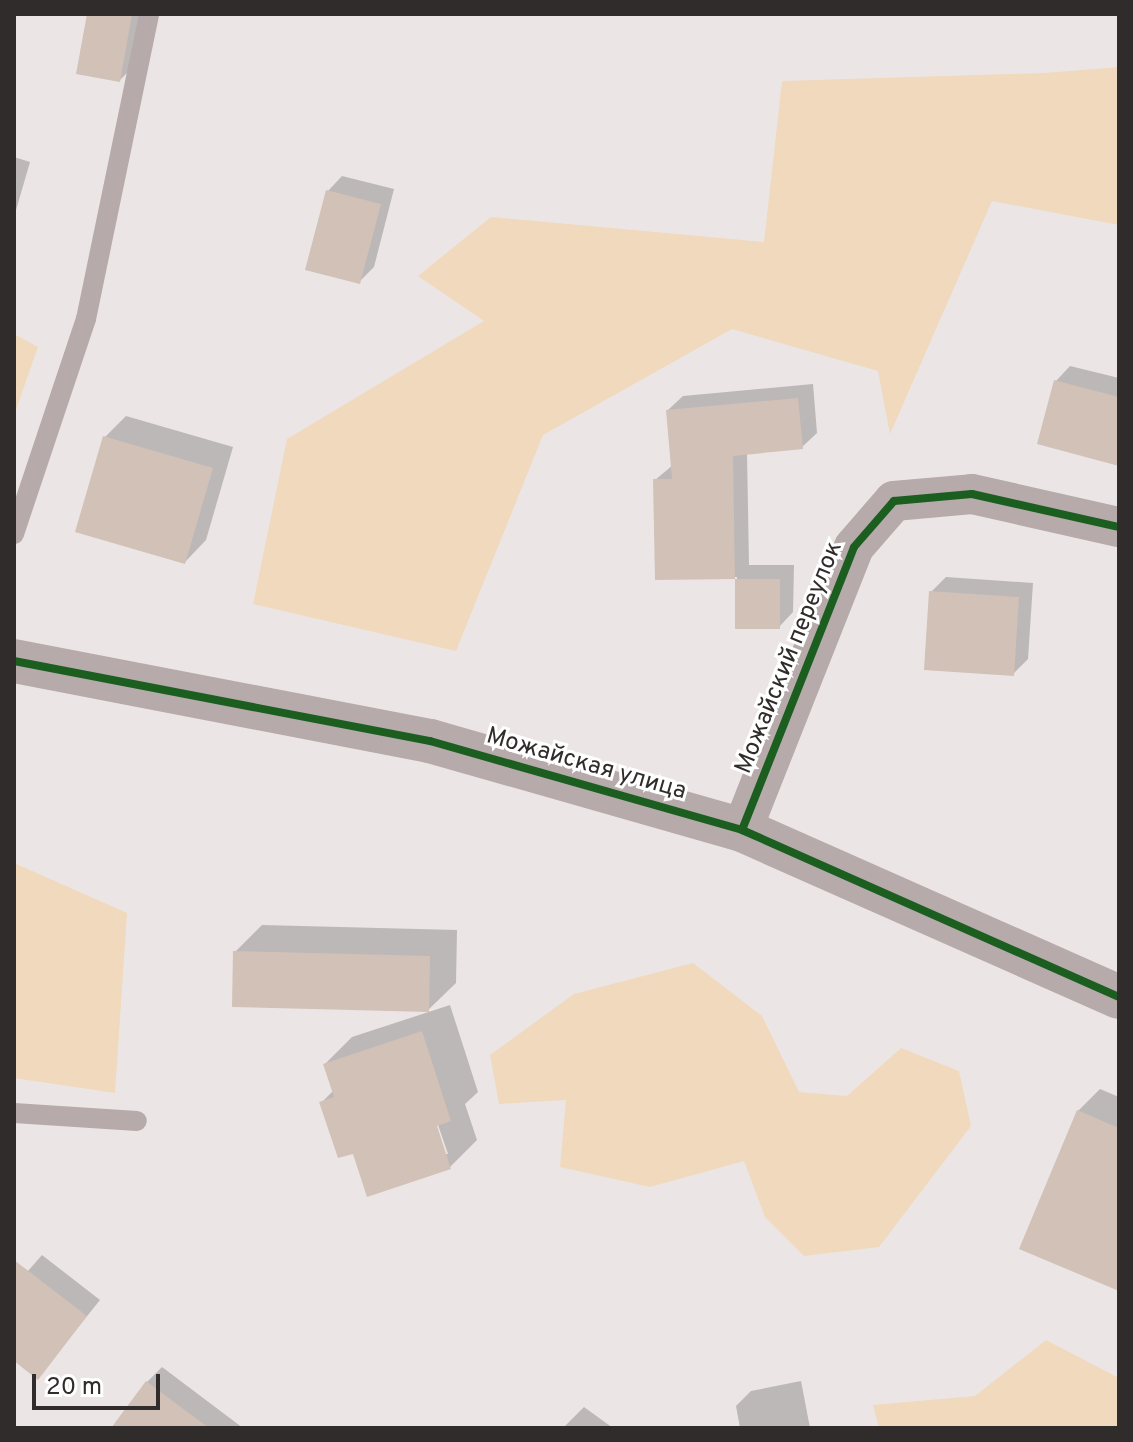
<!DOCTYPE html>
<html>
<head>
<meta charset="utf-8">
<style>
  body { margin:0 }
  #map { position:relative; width:1133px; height:1442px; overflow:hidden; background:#ebe6e5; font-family:Overpass,sans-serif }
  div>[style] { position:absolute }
  .green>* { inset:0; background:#f0d9bc }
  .shadow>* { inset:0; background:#0003 }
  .building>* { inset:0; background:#d1c1b7 }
  .service>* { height:20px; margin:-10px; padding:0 10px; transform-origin:10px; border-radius:10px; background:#b6aaaa }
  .minor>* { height:40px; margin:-20px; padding:0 20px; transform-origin:20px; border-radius:20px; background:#b6aaaa }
  .tertiary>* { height:44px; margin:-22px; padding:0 22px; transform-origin:22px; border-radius:22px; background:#b6aaaa }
  .cycleway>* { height:8px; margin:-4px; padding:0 4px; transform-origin:4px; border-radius:4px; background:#1b5e20 }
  span { translate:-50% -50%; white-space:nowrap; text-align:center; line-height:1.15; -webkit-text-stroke:6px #fff; paint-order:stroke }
  .street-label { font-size:24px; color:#302c2c }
  .frame { position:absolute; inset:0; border:16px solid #302c2c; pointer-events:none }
  .scale { position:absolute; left:32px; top:1374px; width:128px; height:36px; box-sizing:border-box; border:4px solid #302c2c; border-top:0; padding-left:10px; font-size:24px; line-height:28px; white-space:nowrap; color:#302c2c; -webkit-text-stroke:6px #fff; paint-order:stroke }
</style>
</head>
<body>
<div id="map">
  <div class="green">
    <i style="clip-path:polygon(1119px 67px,1119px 225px,992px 201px,890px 434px,878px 371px,732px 329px,543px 435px,456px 651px,253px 604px,287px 439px,484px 321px,418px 276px,491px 217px,764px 242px,782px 81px,1045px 73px)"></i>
    <i style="clip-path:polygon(14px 334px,38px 347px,14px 415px)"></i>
    <i style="clip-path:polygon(14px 863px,127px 913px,115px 1093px,14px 1078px)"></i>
    <i style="clip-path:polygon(693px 963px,762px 1016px,799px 1092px,847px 1096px,901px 1048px,959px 1071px,971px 1126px,879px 1247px,804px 1256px,765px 1217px,744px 1161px,650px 1187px,560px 1167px,566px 1100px,499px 1104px,490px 1055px,574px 994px)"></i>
    <i style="clip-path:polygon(1046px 1340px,1119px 1378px,1119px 1428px,879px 1428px,873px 1405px,975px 1396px)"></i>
  </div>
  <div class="shadow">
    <i style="clip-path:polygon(89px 14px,144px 14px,135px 65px,120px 80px)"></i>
    <i style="clip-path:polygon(14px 157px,30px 162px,14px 217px)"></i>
    <i style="clip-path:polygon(342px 176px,394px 189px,374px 267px,359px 282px,328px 191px)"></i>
    <i style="clip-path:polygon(1070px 366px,1119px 378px,1119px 464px,1056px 381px)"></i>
    <i style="clip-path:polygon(813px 384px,817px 433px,802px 447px,747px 452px,749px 565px,794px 565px,793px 612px,779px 627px,737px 627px,737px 577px,656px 578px,655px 480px,673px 465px,668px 410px,683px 396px)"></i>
    <i style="clip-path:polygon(126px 416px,233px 447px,206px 540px,185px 562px,105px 437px)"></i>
    <i style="clip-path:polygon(946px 577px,1033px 583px,1028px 659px,1013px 674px,931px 592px)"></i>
    <i style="clip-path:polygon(262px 925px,457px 930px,456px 983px,428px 1010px,235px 952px)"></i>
    <i style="clip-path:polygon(evenodd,450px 1005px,478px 1092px,465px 1104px,477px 1140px,450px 1167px,354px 1151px,321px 1103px,334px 1090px,325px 1064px,352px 1037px,450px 1005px,435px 1116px,448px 1154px,444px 1154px,432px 1117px,435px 1116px)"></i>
    <i style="clip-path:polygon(1100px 1089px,1119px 1097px,1119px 1289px,1078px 1111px)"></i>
    <i style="clip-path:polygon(42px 1255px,100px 1300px,38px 1377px,14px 1359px,14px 1287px)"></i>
    <i style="clip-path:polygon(162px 1367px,243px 1428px,118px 1428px,147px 1382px)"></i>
    <i style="clip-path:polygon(801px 1381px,810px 1428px,740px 1428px,736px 1406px,751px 1391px)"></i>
    <i style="clip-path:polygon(584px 1407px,613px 1428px,563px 1428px)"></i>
  </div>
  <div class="building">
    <i style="clip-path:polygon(87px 14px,132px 14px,120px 82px,76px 74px)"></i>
    <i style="clip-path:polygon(326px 190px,381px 204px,360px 284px,305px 270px)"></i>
    <i style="clip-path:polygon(1054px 380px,1119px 397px,1119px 466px,1037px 444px)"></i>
    <i style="clip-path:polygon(798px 398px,803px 449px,733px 456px,735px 579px,655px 580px,653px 479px,672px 479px,666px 410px)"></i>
    <i style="clip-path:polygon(103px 436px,213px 468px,185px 564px,75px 532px)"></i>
    <i style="clip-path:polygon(735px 579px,780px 579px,780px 629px,735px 629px)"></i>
    <i style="clip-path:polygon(929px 591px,1019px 597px,1014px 676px,924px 670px)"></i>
    <i style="clip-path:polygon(233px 951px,430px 956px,429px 1012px,232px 1007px)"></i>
    <i style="clip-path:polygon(422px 1031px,451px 1121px,437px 1126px,451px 1169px,367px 1197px,353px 1154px,338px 1158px,319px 1102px,334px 1097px,323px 1064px)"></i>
    <i style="clip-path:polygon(1077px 1110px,1119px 1128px,1119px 1291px,1019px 1249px)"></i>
    <i style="clip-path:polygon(14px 1260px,87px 1316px,38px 1380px,14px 1361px)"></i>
    <i style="clip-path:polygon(146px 1381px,209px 1428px,111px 1428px)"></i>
  </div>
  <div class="service">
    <i style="left:14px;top:534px;width:227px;rotate:-71.5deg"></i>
    <i style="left:86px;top:319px;width:311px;rotate:-78.3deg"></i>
    <i style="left:14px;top:1113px;width:123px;rotate:3.7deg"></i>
  </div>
  <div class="minor">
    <i style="left:742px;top:830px;width:304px;rotate:-68.4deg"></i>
    <i style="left:854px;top:547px;width:61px;rotate:-49deg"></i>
    <i style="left:894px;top:501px;width:78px;rotate:-5.1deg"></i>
    <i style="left:972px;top:494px;width:151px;rotate:12.7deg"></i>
  </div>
  <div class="tertiary">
    <i style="left:14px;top:661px;width:424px;rotate:10.9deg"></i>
    <i style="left:430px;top:741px;width:324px;rotate:15.9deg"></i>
    <i style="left:742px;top:830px;width:412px;rotate:23.9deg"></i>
  </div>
  <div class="cycleway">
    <i style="left:14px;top:661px;width:424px;rotate:10.9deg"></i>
    <i style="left:430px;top:741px;width:324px;rotate:15.9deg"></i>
    <i style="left:742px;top:830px;width:412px;rotate:23.9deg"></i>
    <i style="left:742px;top:830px;width:304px;rotate:-68.4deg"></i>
    <i style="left:854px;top:547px;width:61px;rotate:-49deg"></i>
    <i style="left:894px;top:501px;width:78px;rotate:-5.1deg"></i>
    <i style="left:972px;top:494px;width:151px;rotate:12.7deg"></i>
  </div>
  <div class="street-label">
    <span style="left:790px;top:658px;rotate:-68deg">Можайский переулок</span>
    <span style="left:586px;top:765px;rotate:16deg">Можайская улица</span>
  </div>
  <div class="frame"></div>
  <div class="scale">20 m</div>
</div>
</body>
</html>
